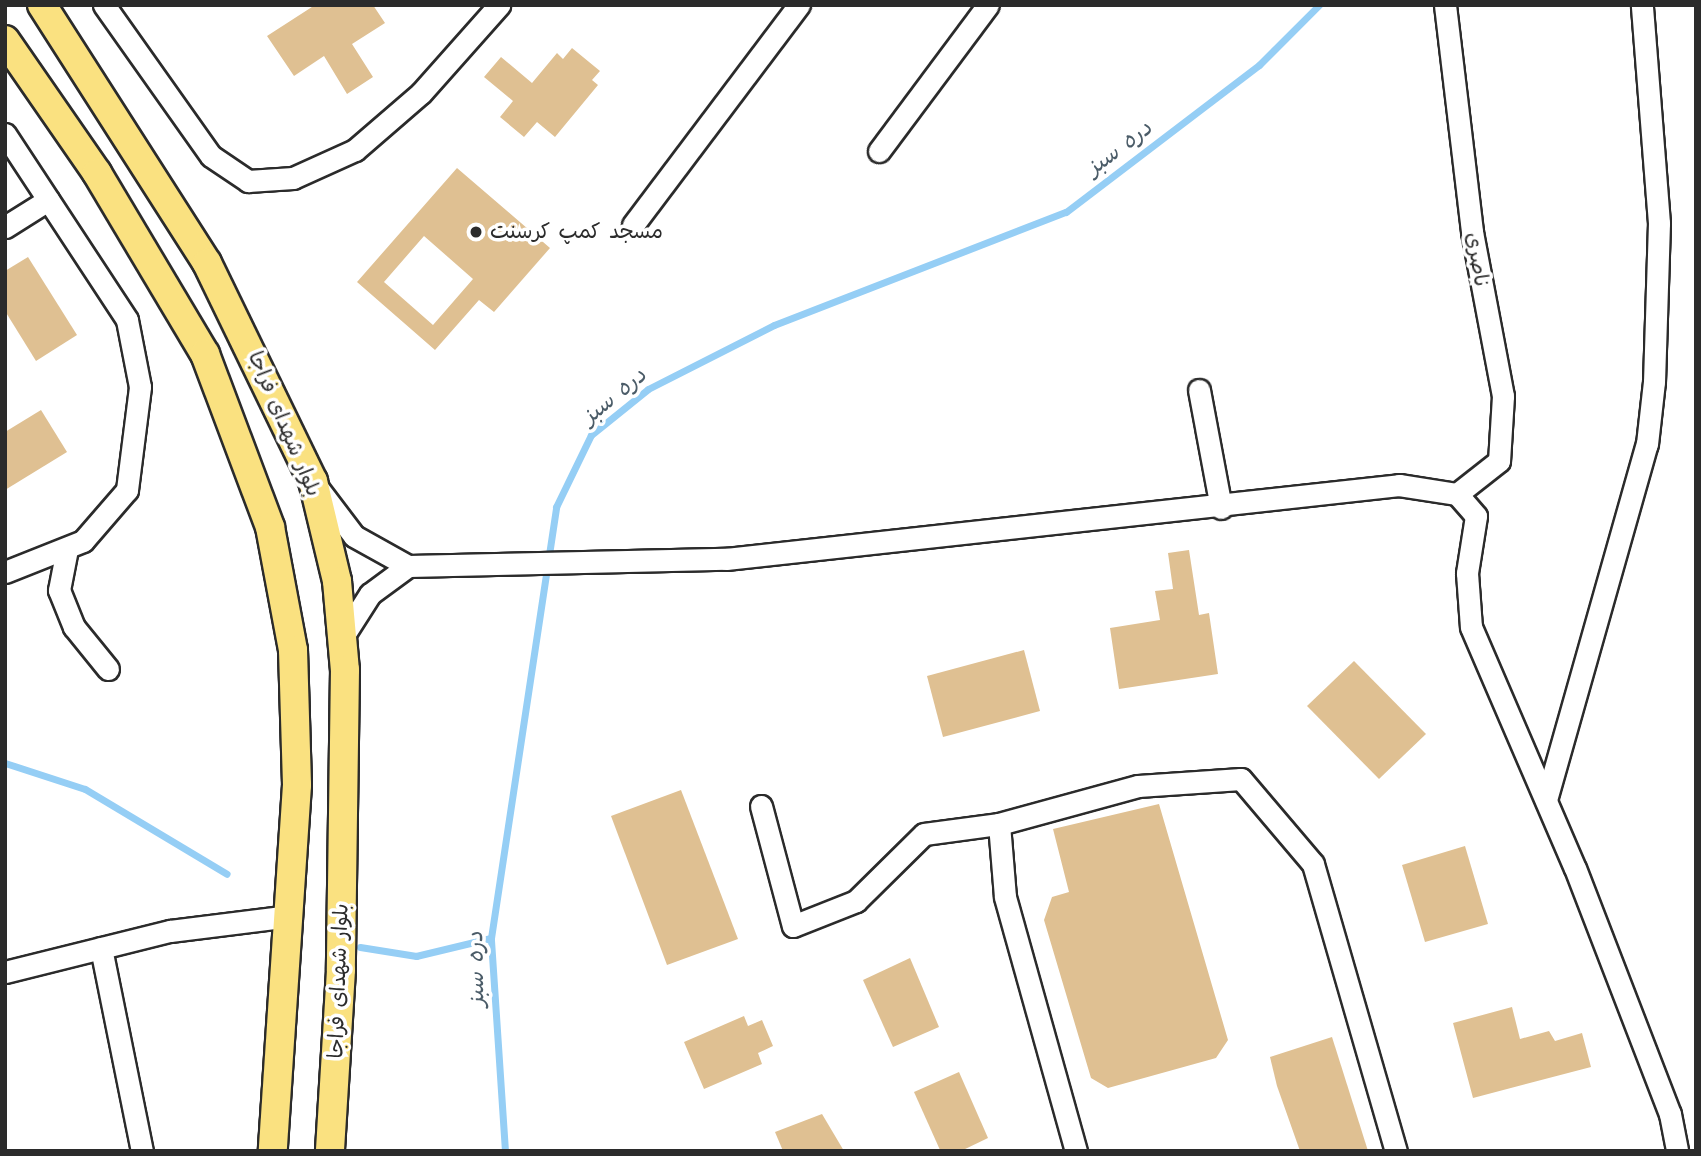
<!DOCTYPE html>
<html>
<head>
<meta charset="utf-8">
<style>
  body { margin:0 }
  #map { position:relative; width:1701px; height:1156px; overflow:hidden; background:#fff; font-family:"Architects Daughter","Playpen Sans Arabic",sans-serif }
  div>[style] { position:absolute }
  .stream>* { height:7px; margin:-3.5px; padding:0 3.5px; transform-origin:3.5px; border-radius:3.5px; background:#95cef5 }
  .building>* { inset:0; background:#dfc092 }
  .roads { filter:drop-shadow(2px 0 #2b2b2b) drop-shadow(-2px 0 #2b2b2b) drop-shadow(0 2px #2b2b2b) drop-shadow(0 -2px #2b2b2b) }
  .minor>* { height:21px; margin:-10.5px; padding:0 10.5px; transform-origin:10.5px; border-radius:10.5px; background:#fff }
  .major>* { height:28px; margin:-14px; padding:0 14px; transform-origin:14px; border-radius:14px; background:#fae180 }
  .dots>* { width:19px; height:19px; translate:-50% -50%; box-sizing:border-box; border:4px solid #fff; border-radius:50% }
  span { translate:-50% -50%; white-space:nowrap; text-align:center; line-height:1.15; -webkit-text-stroke:7px #fff; paint-order:stroke }
  .poi-label { font-size:21px; color:#2b2b2b }
  .left { translate:0 -50%; text-align:left }
  .street-label { font-size:21px; color:#2b2b2b }
  .water-label { font-size:23px; color:#4b5c68; font-style:italic }
  .frame { position:absolute; inset:0; border:7px solid #2b2b2b; pointer-events:none }
</style>
</head>
<body>
<div id="map">
  <div class="stream">
    <i style="left:5px;top:763px;width:84px;rotate:18deg"></i>
    <i style="left:85px;top:789px;width:165px;rotate:30.9deg"></i>
    <i style="left:360px;top:947px;width:57px;rotate:9.1deg"></i>
    <i style="left:416px;top:956px;width:77px;rotate:-13.5deg"></i>
    <i style="left:505px;top:1151px;width:213px;rotate:-93.8deg"></i>
    <i style="left:491px;top:938px;width:436px;rotate:-81.4deg"></i>
    <i style="left:556px;top:507px;width:80px;rotate:-64.1deg"></i>
    <i style="left:591px;top:435px;width:73px;rotate:-38.9deg"></i>
    <i style="left:648px;top:389px;width:141px;rotate:-26.9deg"></i>
    <i style="left:774px;top:325px;width:313px;rotate:-21.2deg"></i>
    <i style="left:1066px;top:212px;width:243px;rotate:-37.3deg"></i>
    <i style="left:1259px;top:65px;width:85px;rotate:-45deg"></i>
  </div>
  <div class="building">
    <i style="clip-path:polygon(315px 5px,373px 5px,385px 23px,352px 44px,373px 77px,347px 94px,324px 56px,294px 76px,267px 36px)"></i>
    <i style="clip-path:polygon(572px 48px,600px 71px,592px 80px,598px 85px,555px 137px,537px 122px,524px 137px,500px 117px,513px 101px,484px 77px,501px 57px,532px 83px,557px 53px,563px 59px)"></i>
    <i style="clip-path:polygon(evenodd,457px 168px,550px 248px,494px 312px,479px 300px,435px 350px,357px 282px,457px 168px,424px 236px,473px 279px,433px 325px,384px 282px,424px 236px)"></i>
    <i style="clip-path:polygon(28px 257px,77px 335px,36px 361px,5px 311px,5px 271px)"></i>
    <i style="clip-path:polygon(41px 410px,67px 452px,5px 490px,5px 432px)"></i>
    <i style="clip-path:polygon(1189px 550px,1199px 615px,1209px 613px,1218px 674px,1119px 689px,1110px 628px,1160px 620px,1155px 591px,1173px 589px,1168px 553px)"></i>
    <i style="clip-path:polygon(1024px 650px,1040px 711px,943px 737px,927px 676px)"></i>
    <i style="clip-path:polygon(1354px 661px,1426px 734px,1379px 779px,1307px 706px)"></i>
    <i style="clip-path:polygon(681px 790px,738px 939px,667px 965px,611px 816px)"></i>
    <i style="clip-path:polygon(1159px 804px,1228px 1040px,1216px 1058px,1108px 1088px,1091px 1078px,1044px 920px,1052px 897px,1069px 892px,1053px 829px)"></i>
    <i style="clip-path:polygon(1465px 846px,1488px 924px,1425px 942px,1402px 865px)"></i>
    <i style="clip-path:polygon(910px 958px,939px 1027px,893px 1047px,863px 980px)"></i>
    <i style="clip-path:polygon(1512px 1007px,1520px 1039px,1549px 1031px,1555px 1041px,1582px 1033px,1591px 1067px,1473px 1098px,1453px 1023px)"></i>
    <i style="clip-path:polygon(744px 1016px,748px 1026px,762px 1020px,773px 1046px,758px 1053px,762px 1064px,704px 1089px,684px 1042px)"></i>
    <i style="clip-path:polygon(1332px 1037px,1368px 1151px,1300px 1151px,1277px 1086px,1270px 1057px)"></i>
    <i style="clip-path:polygon(959px 1072px,988px 1138px,961px 1151px,940px 1150px,914px 1092px)"></i>
    <i style="clip-path:polygon(822px 1114px,844px 1151px,783px 1151px,775px 1132px)"></i>
  </div>
  <div class="roads">
    <div class="minor">
      <i style="left:104px;top:5px;width:185px;rotate:54.7deg"></i>
      <i style="left:211px;top:156px;width:45px;rotate:34deg"></i>
      <i style="left:248px;top:181px;width:45px;rotate:-3.8deg"></i>
      <i style="left:293px;top:178px;width:68px;rotate:-24.3deg"></i>
      <i style="left:355px;top:150px;width:87px;rotate:-40.8deg"></i>
      <i style="left:421px;top:93px;width:118px;rotate:-48.4deg"></i>
      <i style="left:1445px;top:5px;width:229px;rotate:83.2deg"></i>
      <i style="left:1472px;top:232px;width:167px;rotate:79.3deg"></i>
      <i style="left:1503px;top:396px;width:65px;rotate:93.5deg"></i>
      <i style="left:1499px;top:461px;width:53px;rotate:141.8deg"></i>
      <i style="left:5px;top:134px;width:222px;rotate:56.7deg"></i>
      <i style="left:127px;top:320px;width:68px;rotate:79deg"></i>
      <i style="left:140px;top:387px;width:104px;rotate:97.2deg"></i>
      <i style="left:127px;top:490px;width:67px;rotate:130.8deg"></i>
      <i style="left:83px;top:541px;width:84px;rotate:158.3deg"></i>
      <i style="left:879px;top:151px;width:182px;rotate:-53.3deg"></i>
      <i style="left:633px;top:225px;width:276px;rotate:-53deg"></i>
      <i style="left:5px;top:227px;width:51px;rotate:-32.1deg"></i>
      <i style="left:1199px;top:390px;width:120px;rotate:79.4deg"></i>
      <i style="left:317px;top:487px;width:61px;rotate:52.9deg"></i>
      <i style="left:354px;top:536px;width:62px;rotate:29.1deg"></i>
      <i style="left:408px;top:566px;width:47px;rotate:143.6deg"></i>
      <i style="left:370px;top:594px;width:52px;rotate:122.5deg"></i>
      <i style="left:67px;top:549px;width:42px;rotate:101deg"></i>
      <i style="left:59px;top:590px;width:40px;rotate:68deg"></i>
      <i style="left:74px;top:627px;width:54px;rotate:51deg"></i>
      <i style="left:408px;top:566px;width:318px;rotate:-1.3deg"></i>
      <i style="left:726px;top:559px;width:677px;rotate:-6.27deg"></i>
      <i style="left:1399px;top:485px;width:59px;rotate:8.8deg"></i>
      <i style="left:1457px;top:494px;width:29px;rotate:49deg"></i>
      <i style="left:1476px;top:516px;width:58px;rotate:99deg"></i>
      <i style="left:1467px;top:573px;width:54px;rotate:85.8deg"></i>
      <i style="left:1471px;top:627px;width:262px;rotate:66.7deg"></i>
      <i style="left:1575px;top:868px;width:264px;rotate:68.9deg"></i>
      <i style="left:1670px;top:1114px;width:38px;rotate:79deg"></i>
      <i style="left:1546px;top:800px;width:370px;rotate:-74.2deg"></i>
      <i style="left:1647px;top:444px;width:62px;rotate:-83.6deg"></i>
      <i style="left:1654px;top:382px;width:159px;rotate:-88.2deg"></i>
      <i style="left:1659px;top:223px;width:219px;rotate:-94.5deg"></i>
      <i style="left:761px;top:806px;width:124px;rotate:75.1deg"></i>
      <i style="left:793px;top:926px;width:68px;rotate:-21.6deg"></i>
      <i style="left:856px;top:901px;width:95px;rotate:-44.6deg"></i>
      <i style="left:924px;top:834px;width:76px;rotate:-7.6deg"></i>
      <i style="left:999px;top:824px;width:144px;rotate:-15.3deg"></i>
      <i style="left:1138px;top:786px;width:103px;rotate:-3.9deg"></i>
      <i style="left:1241px;top:779px;width:111px;rotate:49.7deg"></i>
      <i style="left:1313px;top:864px;width:299px;rotate:73.9deg"></i>
      <i style="left:999px;top:824px;width:73px;rotate:85.3deg"></i>
      <i style="left:1005px;top:897px;width:264px;rotate:74.4deg"></i>
      <i style="left:101px;top:948px;width:207px;rotate:78.6deg"></i>
      <i style="left:5px;top:972px;width:170px;rotate:-14deg"></i>
      <i style="left:170px;top:931px;width:121px;rotate:-7.1deg"></i>
    </div>
    <div class="major">
      <i style="left:42px;top:5px;width:306px;rotate:57.4deg"></i>
      <i style="left:207px;top:263px;width:242px;rotate:64.1deg"></i>
      <i style="left:313px;top:481px;width:103px;rotate:76.5deg"></i>
      <i style="left:337px;top:581px;width:89px;rotate:84.9deg"></i>
      <i style="left:345px;top:670px;width:300px;rotate:90.8deg"></i>
      <i style="left:341px;top:970px;width:181px;rotate:93.5deg"></i>
      <i style="left:5px;top:40px;width:162px;rotate:55.3deg"></i>
      <i style="left:97px;top:173px;width:211px;rotate:59.2deg"></i>
      <i style="left:205px;top:354px;width:185px;rotate:69.4deg"></i>
      <i style="left:270px;top:527px;width:125px;rotate:79.4deg"></i>
      <i style="left:293px;top:650px;width:135px;rotate:88.3deg"></i>
      <i style="left:297px;top:785px;width:367px;rotate:93.8deg"></i>
    </div>
  </div>
  <div class="dots">
    <i style="left:476px;top:232px;background:#2b2b2b"></i>
  </div>
  <div class="poi-label">
    <span class="left" style="left:490px;top:232px">مسجد کمپ کرسنت</span>
  </div>
  <div class="street-label">
    <span style="left:1477px;top:260px;rotate:81deg">ناصری</span>
    <span style="left:284px;top:424px;rotate:67deg">بلوار شهدای فراجا</span>
    <span style="left:339px;top:981px;rotate:-88deg">بلوار شهدای فراجا</span>
  </div>
  <div class="water-label">
    <span style="left:1119px;top:148px;rotate:-37deg">دره سبز</span>
    <span style="left:614px;top:396px;rotate:-39deg">دره سبز</span>
    <span style="left:476px;top:969px;rotate:-91deg">دره سبز</span>
  </div>
  <div class="frame"></div>
</div>
</body>
</html>
